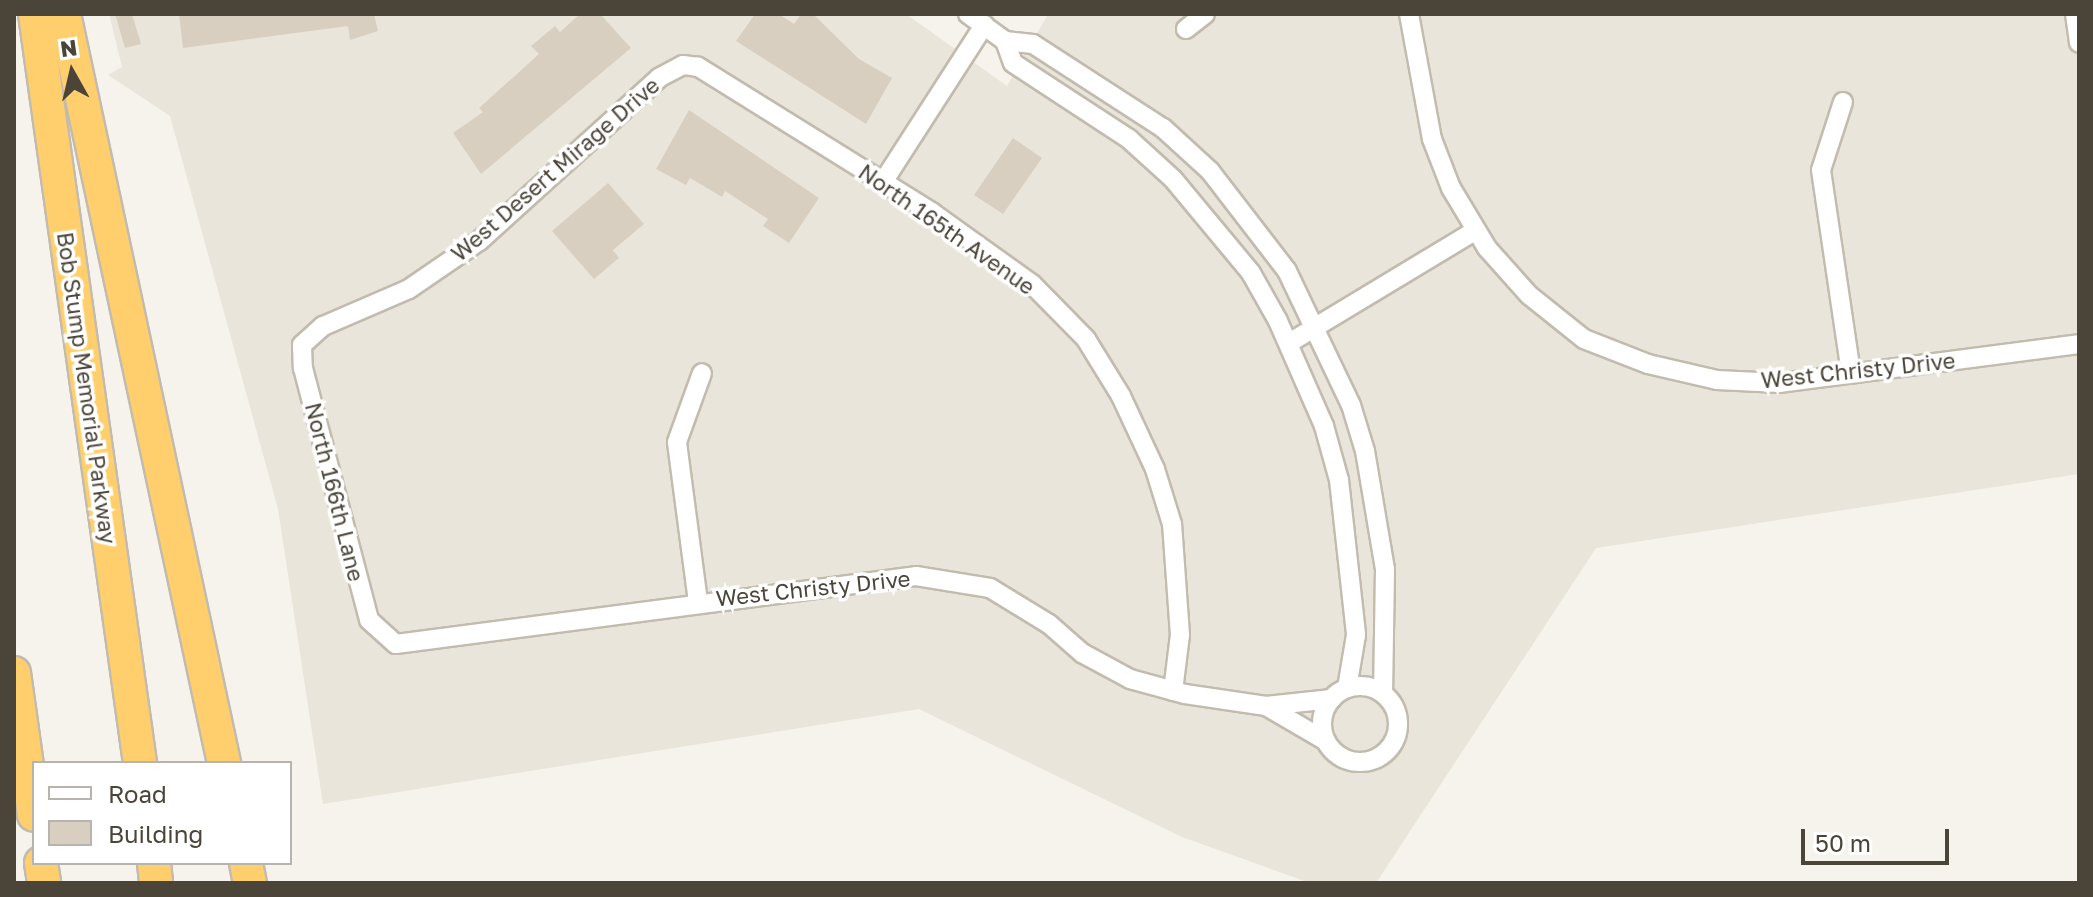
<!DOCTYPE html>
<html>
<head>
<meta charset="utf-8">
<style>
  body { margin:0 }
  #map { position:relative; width:2093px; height:897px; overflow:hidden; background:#f6f3ec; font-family:"Golos Text",sans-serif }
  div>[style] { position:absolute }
  .residential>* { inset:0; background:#eae5da }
  .building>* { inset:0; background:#d8cfc1 }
  .roads { filter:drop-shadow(2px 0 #c2bbae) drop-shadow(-2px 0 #c2bbae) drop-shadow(0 2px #c2bbae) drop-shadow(0 -2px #c2bbae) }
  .minor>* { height:18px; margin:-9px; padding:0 9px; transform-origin:9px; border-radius:9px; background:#fff }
  .minor>.ring { margin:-9px; padding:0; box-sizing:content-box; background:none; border:18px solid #fff; border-radius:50% }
  .motorway>* { height:32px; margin:-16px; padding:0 16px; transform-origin:16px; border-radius:16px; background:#ffcf6e }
  span { translate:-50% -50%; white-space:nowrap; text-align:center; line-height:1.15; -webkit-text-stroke:7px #fff; paint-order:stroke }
  .street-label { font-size:22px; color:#4b4439 }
  .frame { position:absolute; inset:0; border:16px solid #4b4439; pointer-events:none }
  .legend { position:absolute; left:32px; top:761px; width:260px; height:104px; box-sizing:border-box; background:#fff; border:2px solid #b7b4b0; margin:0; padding:10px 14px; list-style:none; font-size:24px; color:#4b4439 }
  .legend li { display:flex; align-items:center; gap:16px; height:40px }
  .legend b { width:40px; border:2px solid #b7b4b0 }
  .north { position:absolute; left:32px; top:32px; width:80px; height:80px; -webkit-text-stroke:6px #fff; paint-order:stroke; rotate:352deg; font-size:22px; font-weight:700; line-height:32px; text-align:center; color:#4b4439 }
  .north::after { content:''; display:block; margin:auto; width:28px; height:36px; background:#4b4439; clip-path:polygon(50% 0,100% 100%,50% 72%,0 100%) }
  .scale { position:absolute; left:1801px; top:829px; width:148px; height:36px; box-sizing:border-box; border:4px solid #4b4439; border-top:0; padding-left:10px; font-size:24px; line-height:28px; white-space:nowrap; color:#4b4439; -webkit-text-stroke:6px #fff; paint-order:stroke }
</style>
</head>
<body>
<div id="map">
  <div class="residential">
    <i style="clip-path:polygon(109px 14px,906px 14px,1007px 86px,1048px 14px,2079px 14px,2079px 474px,1596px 548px,1376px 883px,1310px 883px,1182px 837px,919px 709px,323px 804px,278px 509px,170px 116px,108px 75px,122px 67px)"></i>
  </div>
  <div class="building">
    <i style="clip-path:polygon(115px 14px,132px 14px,141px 44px,125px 48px)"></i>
    <i style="clip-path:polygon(179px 14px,374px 14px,378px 31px,350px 40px,348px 26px,183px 48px)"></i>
    <i style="clip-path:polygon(580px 14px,600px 14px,631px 48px,481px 174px,453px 133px,483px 112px,479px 108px,539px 54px,531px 46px,555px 26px,560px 32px)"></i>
    <i style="clip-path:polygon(755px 14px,779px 14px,794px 24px,801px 14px,813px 14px,859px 59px,892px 78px,866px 124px,736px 41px)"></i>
    <i style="clip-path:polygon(689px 110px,819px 198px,789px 243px,763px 226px,768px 219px,725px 191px,722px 197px,690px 178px,686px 185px,656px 169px)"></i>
    <i style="clip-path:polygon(1013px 138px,1042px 158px,1003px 214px,974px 195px)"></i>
    <i style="clip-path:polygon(608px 183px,644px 224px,613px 250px,619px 258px,594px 279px,552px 231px)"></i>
  </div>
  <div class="roads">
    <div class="minor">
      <i style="left:968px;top:14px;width:46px;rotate:36.1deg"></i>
      <i style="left:1005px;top:41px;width:28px;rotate:6deg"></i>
      <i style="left:1033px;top:44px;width:155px;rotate:32.9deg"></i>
      <i style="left:1163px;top:128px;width:64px;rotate:42.5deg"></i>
      <i style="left:1210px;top:171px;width:126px;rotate:52.4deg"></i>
      <i style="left:1287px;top:271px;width:148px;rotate:64.5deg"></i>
      <i style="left:1351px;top:405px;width:48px;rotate:73.1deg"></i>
      <i style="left:1365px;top:451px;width:120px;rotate:80.4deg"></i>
      <i style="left:1385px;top:569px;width:124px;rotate:90.9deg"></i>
      <i style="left:1409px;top:14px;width:127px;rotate:79.6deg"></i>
      <i style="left:1432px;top:139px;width:53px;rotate:68.8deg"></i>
      <i style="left:1451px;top:188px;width:70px;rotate:59deg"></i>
      <i style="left:1487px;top:248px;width:63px;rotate:48.2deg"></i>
      <i style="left:1529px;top:295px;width:70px;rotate:38.7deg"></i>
      <i style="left:1584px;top:339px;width:69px;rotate:21.3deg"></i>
      <i style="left:1648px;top:364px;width:71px;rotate:13.1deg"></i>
      <i style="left:1717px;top:380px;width:63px;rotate:2.7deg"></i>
      <i style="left:1780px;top:383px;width:302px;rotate:-7.4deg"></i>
      <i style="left:2075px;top:14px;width:29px;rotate:82deg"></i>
      <i style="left:1186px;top:29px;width:24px;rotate:-38deg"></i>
      <i style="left:1005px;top:41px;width:23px;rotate:70deg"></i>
      <i style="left:1013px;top:63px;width:139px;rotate:33.2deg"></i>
      <i style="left:1129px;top:139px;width:59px;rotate:42.3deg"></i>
      <i style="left:1173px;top:179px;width:122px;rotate:50.3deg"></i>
      <i style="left:1251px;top:273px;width:55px;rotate:60.6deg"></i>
      <i style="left:1278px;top:321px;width:115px;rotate:66.3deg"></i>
      <i style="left:1324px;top:426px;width:56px;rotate:74.5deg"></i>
      <i style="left:1339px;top:480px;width:156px;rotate:83.7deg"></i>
      <i style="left:1356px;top:635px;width:54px;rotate:99.6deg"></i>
      <i style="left:1843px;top:102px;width:71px;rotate:107.9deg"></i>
      <i style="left:1821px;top:170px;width:206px;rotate:81.6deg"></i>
      <i style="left:883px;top:182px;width:187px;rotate:-57.2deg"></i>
      <i style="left:1289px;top:343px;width:218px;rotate:-31.1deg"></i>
      <i style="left:698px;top:602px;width:161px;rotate:-97.5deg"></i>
      <i style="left:677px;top:442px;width:73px;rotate:-70.1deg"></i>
      <i class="ring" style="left:1322px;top:686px;width:58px;height:58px"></i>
      <i style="left:1173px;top:691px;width:56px;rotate:-82.9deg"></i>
      <i style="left:1180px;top:635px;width:111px;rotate:-94.1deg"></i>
      <i style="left:1172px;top:524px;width:58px;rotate:-107.2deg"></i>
      <i style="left:1155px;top:469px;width:81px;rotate:-115deg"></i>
      <i style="left:1121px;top:396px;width:67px;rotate:-121.6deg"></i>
      <i style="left:1086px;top:339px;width:77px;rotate:-134.5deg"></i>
      <i style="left:1032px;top:284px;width:122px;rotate:-144.4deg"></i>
      <i style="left:933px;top:213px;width:277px;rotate:-148.1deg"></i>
      <i style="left:698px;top:67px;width:15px;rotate:-172deg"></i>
      <i style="left:683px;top:65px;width:27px;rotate:152deg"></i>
      <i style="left:659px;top:78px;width:243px;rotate:137.8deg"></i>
      <i style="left:479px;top:241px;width:85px;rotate:145.6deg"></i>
      <i style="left:409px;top:289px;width:94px;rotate:156.7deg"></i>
      <i style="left:323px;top:326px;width:28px;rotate:138deg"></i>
      <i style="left:302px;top:345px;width:23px;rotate:88deg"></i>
      <i style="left:303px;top:368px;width:260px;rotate:75.3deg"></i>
      <i style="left:369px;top:620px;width:36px;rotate:42deg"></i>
      <i style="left:396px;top:644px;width:524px;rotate:-7.45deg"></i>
      <i style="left:916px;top:576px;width:75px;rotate:9.2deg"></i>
      <i style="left:990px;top:588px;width:69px;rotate:31.4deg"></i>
      <i style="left:1049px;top:624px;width:44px;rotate:41.3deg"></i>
      <i style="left:1082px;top:653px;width:55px;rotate:28.4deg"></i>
      <i style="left:1130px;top:679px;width:57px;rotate:15.3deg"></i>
      <i style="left:1185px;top:694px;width:82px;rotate:8.4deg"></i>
      <i style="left:1266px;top:706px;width:66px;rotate:-6.1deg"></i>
      <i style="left:1266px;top:706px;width:69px;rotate:30.3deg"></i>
    </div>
    <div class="motorway">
      <i style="left:35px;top:14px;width:756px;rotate:82.02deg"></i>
      <i style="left:64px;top:14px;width:766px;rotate:77.94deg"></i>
      <i style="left:14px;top:673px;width:143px;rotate:82deg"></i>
      <i style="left:41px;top:863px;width:20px;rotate:81deg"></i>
      <i style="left:154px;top:863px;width:20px;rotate:84deg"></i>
      <i style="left:246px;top:863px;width:20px;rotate:79deg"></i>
    </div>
  </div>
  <div class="street-label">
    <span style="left:555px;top:169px;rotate:-41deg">West Desert Mirage Drive</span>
    <span style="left:947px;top:229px;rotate:35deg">North 165th Avenue</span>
    <span style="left:1858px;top:370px;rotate:-6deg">West Christy Drive</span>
    <span style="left:87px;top:388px;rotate:82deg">Bob Stump Memorial Parkway</span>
    <span style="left:335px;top:492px;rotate:76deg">North 166th Lane</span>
    <span style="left:813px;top:588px;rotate:-6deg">West Christy Drive</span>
  </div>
  <div class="frame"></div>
  <ul class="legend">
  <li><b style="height:10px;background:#fff"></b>Road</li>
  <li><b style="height:22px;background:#d8cfc1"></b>Building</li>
  </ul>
  <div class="north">N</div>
  <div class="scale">50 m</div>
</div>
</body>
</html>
